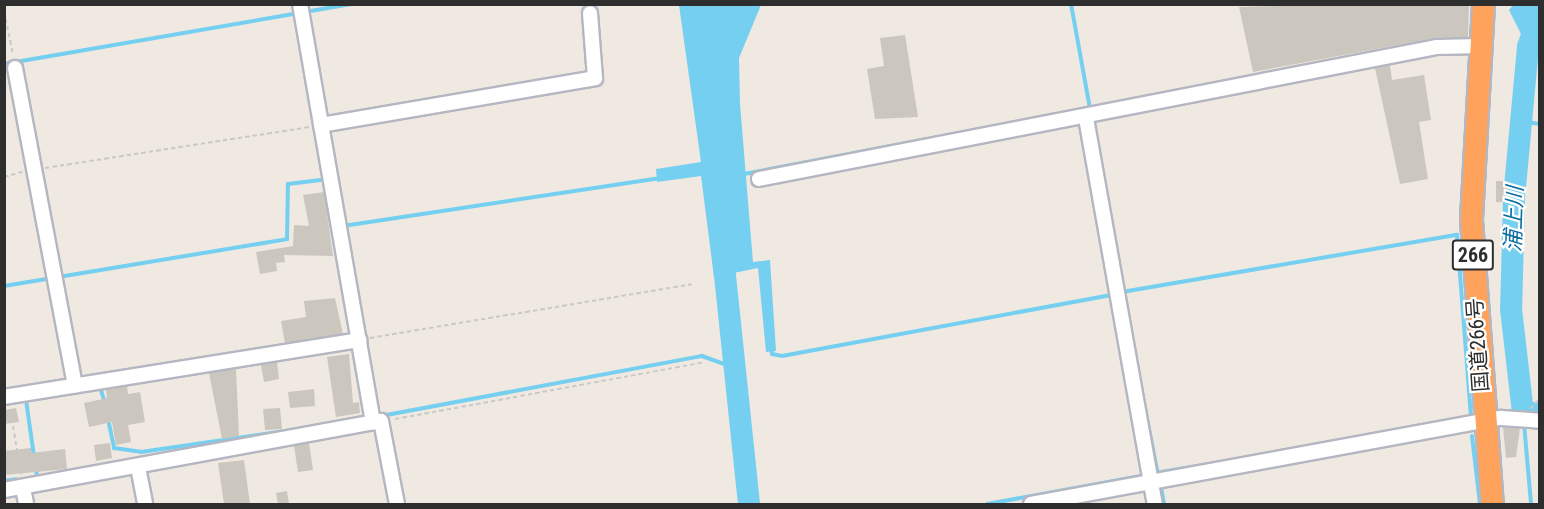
<!DOCTYPE html>
<html>
<head>
<meta charset="utf-8">
<style>
  body { margin:0 }
  #map { position:relative; width:1544px; height:509px; overflow:hidden; background:#efe9e1; font-family:"Roboto Condensed","Noto Sans JP",sans-serif }
  div>[style] { position:absolute }
  .water>* { inset:0; background:#75cff0 }
  .stream>* { height:4px; margin:-2px; padding:0 2px; transform-origin:2px; border-radius:2px; background:#75cff0 }
  .river>* { height:22px; margin:-11px; padding:0 11px; transform-origin:11px; border-radius:11px; background:#75cff0 }
  .building>* { inset:0; background:#cbc7bf }
  .path>* { height:2px; margin-top:-1px; transform-origin:0; background:repeating-linear-gradient(90deg,#c9c9c9 0 4.5px,transparent 0 7.5px) }
  .roads { filter:drop-shadow(2px 0 #b4b7c1) drop-shadow(-2px 0 #b4b7c1) drop-shadow(0 2px #b4b7c1) drop-shadow(0 -2px #b4b7c1) }
  .minor>* { height:14px; margin:-7px; padding:0 7px; transform-origin:7px; border-radius:7px; background:#fff }
  .highway>* { height:21px; margin:-10.5px; padding:0 10.5px; transform-origin:10.5px; border-radius:10.5px; background:#ffa35c }
  span { translate:-50% -50%; white-space:nowrap; text-align:center; line-height:1.15; -webkit-text-stroke:4.5px #fff; paint-order:stroke }
  .shield-label span { padding:2px 4px; background:#fff; border:2px solid; border-radius:4px; -webkit-text-stroke-width:0 }
  .shield-label { font-size:20px; color:#2e2e2e; font-weight:700 }
  .street-label { font-size:21px; color:#2e2e2e }
  .water-label { font-size:22px; color:#0d6fa3; font-style:italic }
  .frame { position:absolute; inset:0; border:6px solid #2e2e2e; pointer-events:none }
</style>
</head>
<body>
<div id="map">
  <div class="water">
    <i style="clip-path:polygon(1514px 4px,1539px 5px,1539px 44px,1525px 42px,1509px 10px)"></i>
    <i style="clip-path:polygon(679px 5px,761px 5px,739px 58px,740px 104px,753px 262px,770px 260px,776px 351px,766px 352px,758px 268px,714px 277px,701px 176px,657px 182px,656px 169px,701px 162px)"></i>
  </div>
  <div class="stream">
    <i style="left:1071px;top:4px;width:107px;rotate:79.7deg"></i>
    <i style="left:4px;top:64px;width:354px;rotate:-9.8deg"></i>
    <i style="left:1521px;top:121px;width:19px;rotate:9deg"></i>
    <i style="left:744px;top:174px;width:304px;rotate:-10.8deg"></i>
    <i style="left:343px;top:226px;width:323px;rotate:-8.6deg"></i>
    <i style="left:4px;top:286px;width:287px;rotate:-9.4deg"></i>
    <i style="left:287px;top:239px;width:55px;rotate:-89deg"></i>
    <i style="left:288px;top:184px;width:39px;rotate:-7deg"></i>
    <i style="left:1122px;top:292px;width:340px;rotate:-9.7deg"></i>
    <i style="left:1457px;top:235px;width:185px;rotate:85.6deg"></i>
    <i style="left:771px;top:347px;width:7px;rotate:82deg"></i>
    <i style="left:772px;top:354px;width:10px;rotate:11deg"></i>
    <i style="left:782px;top:356px;width:339px;rotate:-10.5deg"></i>
    <i style="left:1138px;top:373px;width:104px;rotate:78.9deg"></i>
    <i style="left:100px;top:387px;width:17px;rotate:73deg"></i>
    <i style="left:30px;top:399px;width:4px;rotate:166deg"></i>
    <i style="left:26px;top:400px;width:57px;rotate:81.9deg"></i>
    <i style="left:1523px;top:412px;width:92px;rotate:85deg"></i>
    <i style="left:381px;top:416px;width:327px;rotate:-10.6deg"></i>
    <i style="left:702px;top:356px;width:32px;rotate:20deg"></i>
    <i style="left:108px;top:419px;width:30px;rotate:78deg"></i>
    <i style="left:114px;top:448px;width:27px;rotate:8deg"></i>
    <i style="left:141px;top:452px;width:160px;rotate:-8.3deg"></i>
    <i style="left:1472px;top:436px;width:68px;rotate:83.3deg"></i>
    <i style="left:1306px;top:447px;width:167px;rotate:-10.4deg"></i>
    <i style="left:36px;top:467px;width:9px;rotate:84deg"></i>
    <i style="left:1155px;top:473px;width:68px;rotate:-9.3deg"></i>
    <i style="left:4px;top:481px;width:12px;rotate:-9deg"></i>
    <i style="left:1161px;top:487px;width:17px;rotate:80deg"></i>
    <i style="left:987px;top:504px;width:162px;rotate:-10.3deg"></i>
  </div>
  <div class="river">
    <i style="left:1540px;top:12px;width:37px;rotate:109deg"></i>
    <i style="left:1528px;top:47px;width:152px;rotate:95.3deg"></i>
    <i style="left:1514px;top:198px;width:111px;rotate:91.5deg"></i>
    <i style="left:1511px;top:309px;width:104px;rotate:83.4deg"></i>
    <i style="left:1523px;top:412px;width:17px;rotate:7deg"></i>
    <i style="left:722px;top:247px;width:258px;rotate:84deg"></i>
  </div>
  <div class="building">
    <i style="clip-path:polygon(1348px 4px,1469px 4px,1468px 37px,1435px 38px,1253px 72px,1239px 7px)"></i>
    <i style="clip-path:polygon(905px 35px,918px 117px,875px 119px,867px 69px,884px 66px,880px 38px)"></i>
    <i style="clip-path:polygon(1390px 65px,1392px 80px,1424px 75px,1431px 120px,1419px 122px,1428px 179px,1400px 184px,1375px 68px)"></i>
    <i style="clip-path:polygon(1496px 181px,1508px 181px,1508px 202px,1496px 202px)"></i>
    <i style="clip-path:polygon(324px 192px,333px 256px,284px 255px,285px 262px,276px 263px,277px 271px,260px 274px,256px 252px,293px 246px,294px 225px,309px 226px,303px 195px)"></i>
    <i style="clip-path:polygon(335px 298px,343px 334px,285px 343px,281px 321px,306px 317px,304px 301px)"></i>
    <i style="clip-path:polygon(349px 354px,353px 403px,359px 402px,360px 413px,336px 417px,327px 357px)"></i>
    <i style="clip-path:polygon(277px 362px,279px 379px,264px 382px,261px 365px)"></i>
    <i style="clip-path:polygon(236px 369px,239px 436px,222px 439px,209px 373px)"></i>
    <i style="clip-path:polygon(127px 386px,128px 394px,140px 392px,145px 422px,128px 425px,131px 442px,116px 445px,112px 422px,89px 427px,84px 403px,107px 398px,106px 390px)"></i>
    <i style="clip-path:polygon(314px 389px,315px 406px,290px 408px,288px 392px)"></i>
    <i style="clip-path:polygon(16px 408px,19px 422px,4px 424px,4px 410px)"></i>
    <i style="clip-path:polygon(280px 408px,282px 429px,265px 430px,263px 409px)"></i>
    <i style="clip-path:polygon(1503px 427px,1520px 428px,1516px 457px,1506px 458px)"></i>
    <i style="clip-path:polygon(110px 443px,112px 458px,96px 461px,94px 445px)"></i>
    <i style="clip-path:polygon(309px 443px,313px 470px,298px 472px,294px 446px)"></i>
    <i style="clip-path:polygon(31px 448px,31px 453px,65px 449px,67px 469px,4px 475px,4px 451px)"></i>
    <i style="clip-path:polygon(244px 460px,250px 504px,224px 504px,218px 463px)"></i>
    <i style="clip-path:polygon(287px 491px,289px 504px,278px 504px,276px 493px)"></i>
  </div>
  <div class="path">
    <i style="left:4px;top:11px;width:45px;rotate:78.4deg"></i>
    <i style="left:45px;top:168px;width:268px;rotate:-8.8deg"></i>
    <i style="left:4px;top:177px;width:19px;rotate:-16deg"></i>
    <i style="left:370px;top:338px;width:326px;rotate:-9.5deg"></i>
    <i style="left:1530px;top:409px;width:15px;rotate:-48deg"></i>
    <i style="left:395px;top:419px;width:315px;rotate:-10.4deg"></i>
    <i style="left:13px;top:426px;width:49px;rotate:80.5deg"></i>
  </div>
  <div class="roads">
    <div class="minor">
      <i style="left:300px;top:4px;width:425px;rotate:80.1deg"></i>
      <i style="left:15px;top:68px;width:323px;rotate:79.3deg"></i>
      <i style="left:1086px;top:118px;width:392px;rotate:79.9deg"></i>
      <i style="left:321px;top:125px;width:278px;rotate:-9.7deg"></i>
      <i style="left:595px;top:78px;width:65px;rotate:-94.4deg"></i>
      <i style="left:759px;top:179px;width:691px;rotate:-11.02deg"></i>
      <i style="left:1437px;top:47px;width:44px;rotate:-1.3deg"></i>
      <i style="left:4px;top:397px;width:360px;rotate:-9.1deg"></i>
      <i style="left:138px;top:467px;width:38px;rotate:79deg"></i>
      <i style="left:23px;top:488px;width:16px;rotate:79deg"></i>
      <i style="left:4px;top:490px;width:383px;rotate:-10.4deg"></i>
      <i style="left:381px;top:421px;width:85px;rotate:79.1deg"></i>
      <i style="left:1031px;top:504px;width:478px;rotate:-10.4deg"></i>
      <i style="left:1501px;top:418px;width:39px;rotate:4deg"></i>
    </div>
    <div class="highway">
      <i style="left:1483px;top:4px;width:216px;rotate:93.2deg"></i>
      <i style="left:1471px;top:220px;width:285px;rotate:85.8deg"></i>
    </div>
  </div>
  <div class="shield-label">
    <span style="left:1473px;top:255px">266</span>
  </div>
  <div class="street-label">
    <span style="left:1478px;top:345px;rotate:-94deg">国道266号</span>
  </div>
  <div class="water-label">
    <span style="left:1514px;top:219px;rotate:-88deg">浦上川</span>
  </div>
  <div class="frame"></div>
</div>
</body>
</html>
